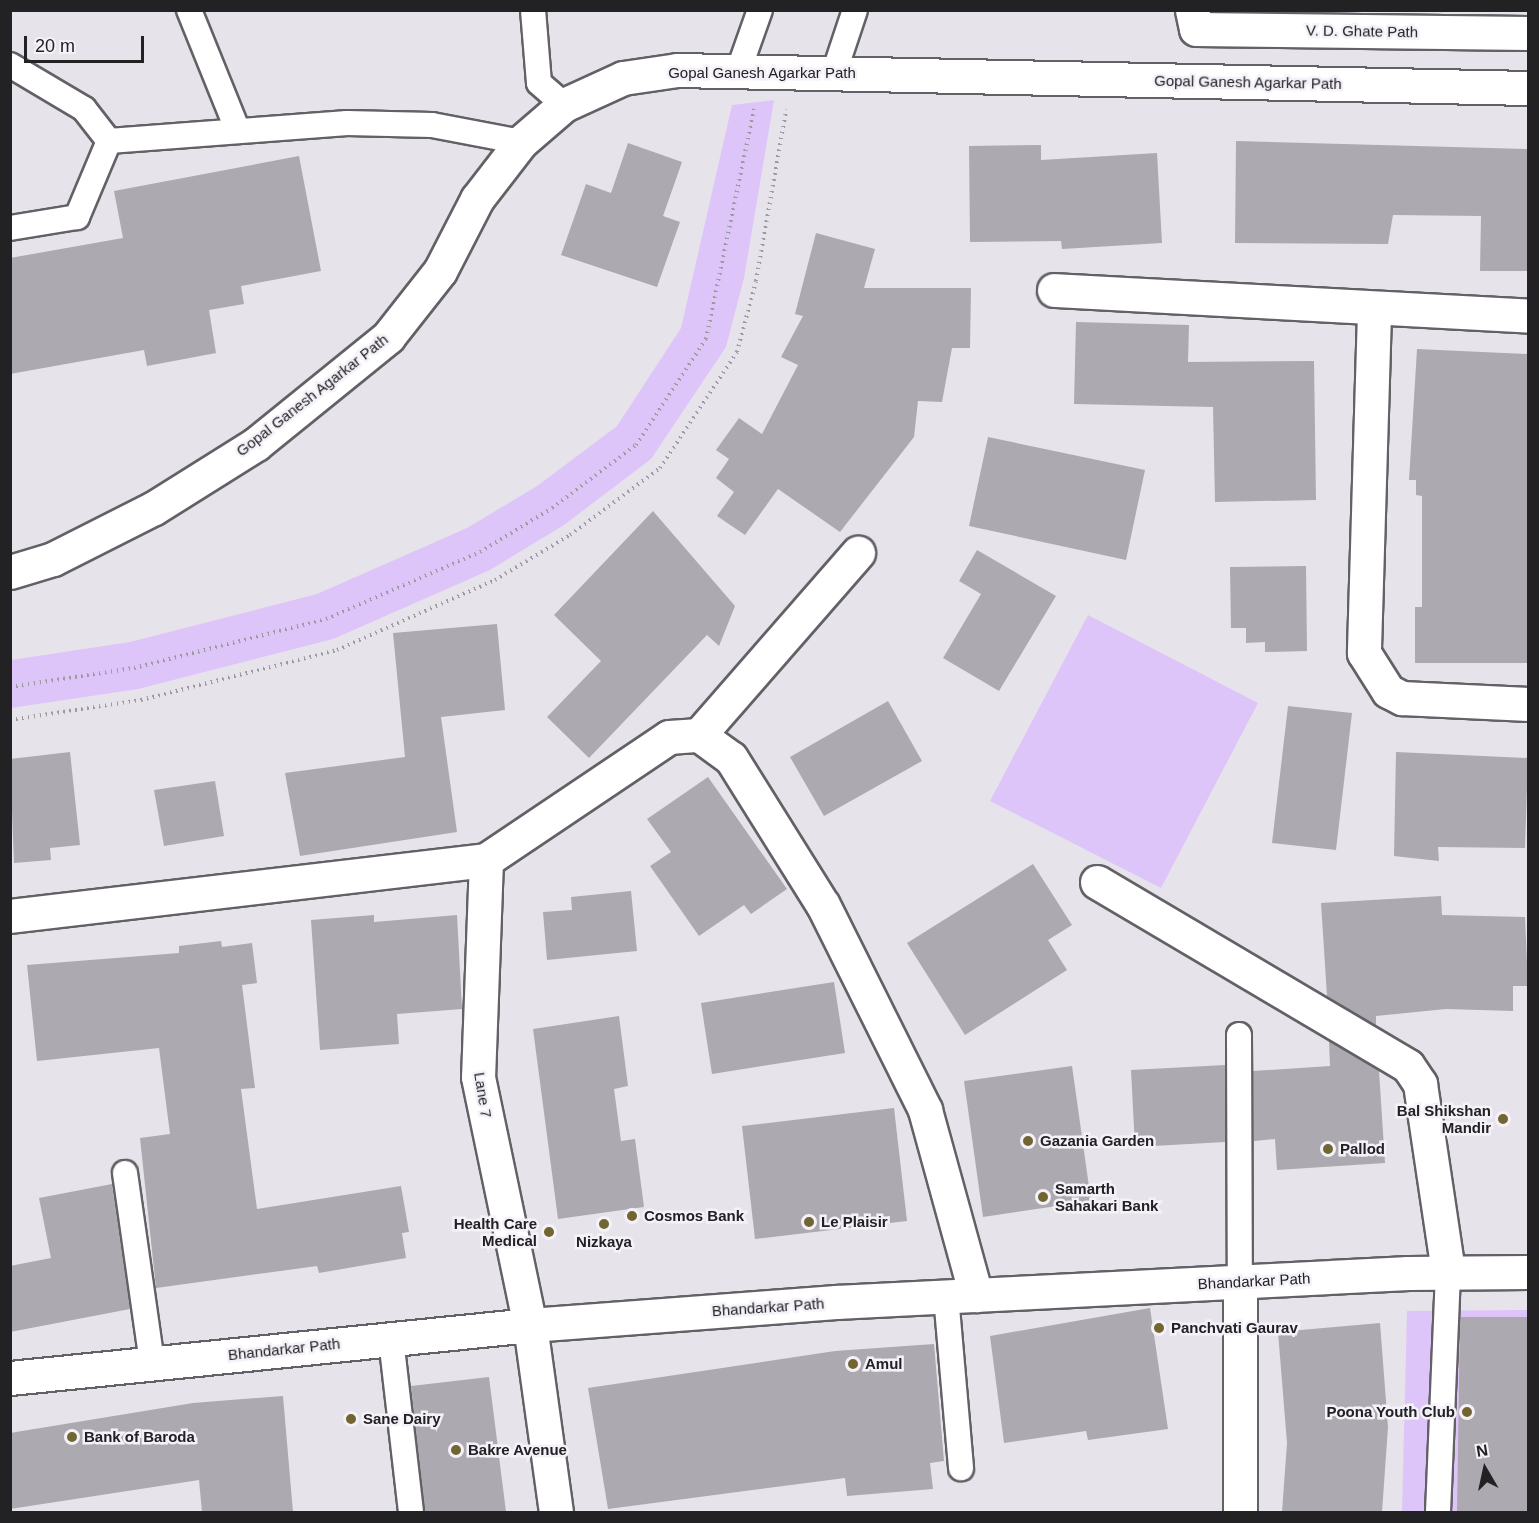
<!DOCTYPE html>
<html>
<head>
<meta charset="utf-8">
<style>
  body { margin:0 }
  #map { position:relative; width:1539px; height:1523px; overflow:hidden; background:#e7e3eb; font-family:Helvetica,sans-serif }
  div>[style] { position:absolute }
  .green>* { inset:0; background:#dec5f9 }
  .building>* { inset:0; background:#aca9b0 }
  .path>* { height:4px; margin-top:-2px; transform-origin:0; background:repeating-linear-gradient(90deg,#9e9ba0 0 1.5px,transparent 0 6px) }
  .roads { filter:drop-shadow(2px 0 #636066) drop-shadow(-2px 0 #636066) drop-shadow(0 2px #636066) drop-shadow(0 -2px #636066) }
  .service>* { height:24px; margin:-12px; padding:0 12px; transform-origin:12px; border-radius:12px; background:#fff }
  .minor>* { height:33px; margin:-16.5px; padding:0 16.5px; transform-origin:16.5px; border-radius:16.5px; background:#fff }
  .tertiary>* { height:33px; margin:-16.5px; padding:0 16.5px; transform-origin:16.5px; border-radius:16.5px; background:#fff }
  .dots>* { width:16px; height:16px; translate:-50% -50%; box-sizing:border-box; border:3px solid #f4f1f8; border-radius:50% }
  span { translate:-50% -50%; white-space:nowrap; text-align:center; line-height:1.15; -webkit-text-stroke:5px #f4f1f8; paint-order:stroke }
  .street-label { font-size:15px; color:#222123 }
  .poi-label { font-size:15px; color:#222123; font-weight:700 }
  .right { translate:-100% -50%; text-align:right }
  .left { translate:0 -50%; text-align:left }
  .frame { position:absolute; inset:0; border:12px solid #222123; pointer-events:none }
  .north { position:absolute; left:1455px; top:1439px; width:60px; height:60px; -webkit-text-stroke:4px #f4f1f8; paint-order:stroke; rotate:351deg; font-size:16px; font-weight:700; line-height:24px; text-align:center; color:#222123 }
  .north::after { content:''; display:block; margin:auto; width:21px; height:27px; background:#222123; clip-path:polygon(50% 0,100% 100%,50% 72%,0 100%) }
  .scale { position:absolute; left:24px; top:36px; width:120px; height:27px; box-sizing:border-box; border:3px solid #222123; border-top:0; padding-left:8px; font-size:18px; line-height:21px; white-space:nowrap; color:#222123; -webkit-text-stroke:4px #f4f1f8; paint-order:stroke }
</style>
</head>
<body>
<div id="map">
  <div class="green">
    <i style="clip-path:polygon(774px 100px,744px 278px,726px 347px,651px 459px,564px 525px,490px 570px,333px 639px,138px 689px,11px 708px,11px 660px,130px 642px,317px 594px,467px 528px,537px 486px,617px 426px,681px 328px,732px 105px)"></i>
    <i style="clip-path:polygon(1088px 615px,1258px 703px,1161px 888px,990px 801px)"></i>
    <i style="clip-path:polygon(1528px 1310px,1528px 1512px,1402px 1512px,1407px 1311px)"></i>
  </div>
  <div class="building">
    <i style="clip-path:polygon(1236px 141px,1528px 149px,1528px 271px,1480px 271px,1481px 216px,1393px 215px,1388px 244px,1235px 243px)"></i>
    <i style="clip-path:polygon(628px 143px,682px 162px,663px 216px,680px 222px,657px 287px,561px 255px,586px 184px,611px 193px)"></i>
    <i style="clip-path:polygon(1041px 145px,1041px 160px,1157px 153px,1162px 243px,1062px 249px,1061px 241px,970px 242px,969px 146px)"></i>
    <i style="clip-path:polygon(299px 156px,321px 271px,241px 286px,244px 304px,209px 310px,216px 353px,147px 366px,144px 350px,10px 374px,10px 258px,123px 238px,114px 191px)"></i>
    <i style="clip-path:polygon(816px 233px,875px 249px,864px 288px,971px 288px,970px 348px,952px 348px,942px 402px,918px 401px,914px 437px,840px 532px,778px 489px,745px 535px,717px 516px,734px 492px,716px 478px,729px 459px,716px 450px,739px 418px,762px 434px,798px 365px,781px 357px,803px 316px,795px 314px)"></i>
    <i style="clip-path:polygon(1076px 322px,1189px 325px,1188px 362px,1314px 361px,1316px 500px,1215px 502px,1213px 407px,1074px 404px)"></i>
    <i style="clip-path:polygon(1417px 349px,1528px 354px,1528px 663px,1415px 663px,1415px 607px,1422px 607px,1422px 496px,1416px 495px,1416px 480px,1409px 480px)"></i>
    <i style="clip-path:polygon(988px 437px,1145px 470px,1126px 560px,969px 526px)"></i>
    <i style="clip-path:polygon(653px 511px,735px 606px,719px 646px,707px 635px,589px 758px,547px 717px,601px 661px,554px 615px)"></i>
    <i style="clip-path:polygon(977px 550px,1056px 596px,999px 691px,943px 658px,981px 594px,959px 581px)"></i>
    <i style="clip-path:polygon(1306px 566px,1307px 651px,1265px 652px,1265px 642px,1246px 643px,1246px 628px,1231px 628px,1230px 567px)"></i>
    <i style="clip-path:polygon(497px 624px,505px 710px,441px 717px,457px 832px,300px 856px,285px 773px,405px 757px,393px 633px)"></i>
    <i style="clip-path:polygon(888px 701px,922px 761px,824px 816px,790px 757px)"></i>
    <i style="clip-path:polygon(1288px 706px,1352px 713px,1336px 850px,1272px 843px)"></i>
    <i style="clip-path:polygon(70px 752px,80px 845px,50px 848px,51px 860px,14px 863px,10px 759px)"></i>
    <i style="clip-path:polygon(1396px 752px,1528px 758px,1525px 848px,1438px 847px,1439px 861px,1394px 856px)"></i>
    <i style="clip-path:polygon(708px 777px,787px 889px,751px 914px,744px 905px,699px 936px,650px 866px,671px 852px,647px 819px)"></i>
    <i style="clip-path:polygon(215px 781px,224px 836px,164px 846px,154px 790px)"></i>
    <i style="clip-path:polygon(1033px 864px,1072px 925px,1048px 940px,1067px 970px,965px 1035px,907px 943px)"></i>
    <i style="clip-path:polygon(631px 891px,637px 951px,547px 960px,543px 912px,572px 910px,571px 897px)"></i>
    <i style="clip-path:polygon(1441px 896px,1442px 915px,1525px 917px,1528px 986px,1513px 986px,1513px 1011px,1446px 1009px,1376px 1016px,1376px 1026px,1327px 996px,1321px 903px)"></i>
    <i style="clip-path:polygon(374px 915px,374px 922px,457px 915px,462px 1009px,397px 1014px,399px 1044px,320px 1050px,311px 920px)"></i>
    <i style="clip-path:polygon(221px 941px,222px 947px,252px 943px,257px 983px,242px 985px,255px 1088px,241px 1089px,257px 1209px,401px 1186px,409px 1232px,402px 1233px,406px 1258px,319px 1273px,317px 1266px,156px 1288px,140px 1138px,170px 1134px,159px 1048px,37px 1061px,27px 965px,179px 953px,179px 946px)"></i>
    <i style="clip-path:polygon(834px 982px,845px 1053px,712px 1074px,701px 1003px)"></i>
    <i style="clip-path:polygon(619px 1016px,628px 1086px,614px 1089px,621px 1141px,635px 1139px,644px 1207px,558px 1219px,533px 1029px)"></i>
    <i style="clip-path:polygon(1329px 1041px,1379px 1071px,1385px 1163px,1277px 1170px,1275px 1139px,1254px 1141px,1253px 1071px,1330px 1066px)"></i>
    <i style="clip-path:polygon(1225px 1065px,1225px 1142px,1135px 1147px,1131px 1070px)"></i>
    <i style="clip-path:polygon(1072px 1066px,1091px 1201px,983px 1217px,964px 1081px)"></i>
    <i style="clip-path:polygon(894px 1108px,907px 1221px,755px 1239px,742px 1126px)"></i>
    <i style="clip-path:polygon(112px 1184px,130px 1309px,10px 1332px,10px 1266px,51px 1258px,39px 1198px)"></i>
    <i style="clip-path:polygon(1150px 1308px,1168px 1429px,1088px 1440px,1086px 1431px,1004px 1443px,990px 1336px)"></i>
    <i style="clip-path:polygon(1460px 1317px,1528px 1317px,1528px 1512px,1457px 1512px)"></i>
    <i style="clip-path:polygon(1380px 1323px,1388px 1427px,1382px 1512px,1282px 1512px,1287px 1443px,1278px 1332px)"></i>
    <i style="clip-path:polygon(934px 1344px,944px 1461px,930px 1463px,933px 1489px,847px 1496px,845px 1478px,608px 1509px,588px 1388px,835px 1351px)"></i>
    <i style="clip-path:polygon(489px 1377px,506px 1512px,425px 1512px,411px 1386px)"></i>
    <i style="clip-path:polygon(283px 1396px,293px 1512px,202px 1512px,199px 1480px,10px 1509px,10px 1433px,193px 1403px)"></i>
  </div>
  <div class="path">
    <i style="left:10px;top:687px;width:125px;rotate:-8.7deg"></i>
    <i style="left:134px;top:668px;width:198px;rotate:-14.3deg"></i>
    <i style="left:326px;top:619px;width:168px;rotate:-23.5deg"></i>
    <i style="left:480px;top:552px;width:84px;rotate:-31.4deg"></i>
    <i style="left:552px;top:508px;width:105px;rotate:-36.9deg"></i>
    <i style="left:636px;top:445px;width:127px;rotate:-56.6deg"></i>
    <i style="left:706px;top:339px;width:235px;rotate:-78.2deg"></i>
    <i style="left:10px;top:720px;width:133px;rotate:-8.7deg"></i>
    <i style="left:141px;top:700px;width:202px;rotate:-14.3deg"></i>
    <i style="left:337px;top:650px;width:173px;rotate:-23.9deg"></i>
    <i style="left:495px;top:580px;width:87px;rotate:-31deg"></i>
    <i style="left:570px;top:535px;width:112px;rotate:-36.7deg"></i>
    <i style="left:660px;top:468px;width:139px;rotate:-56.4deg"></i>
    <i style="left:737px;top:352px;width:73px;rotate:-75deg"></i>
    <i style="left:756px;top:281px;width:174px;rotate:-80deg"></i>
  </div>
  <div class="roads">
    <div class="service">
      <i style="left:189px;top:10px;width:128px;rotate:68deg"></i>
      <i style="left:533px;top:10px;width:73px;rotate:85.3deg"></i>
      <i style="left:539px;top:83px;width:33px;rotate:41deg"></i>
      <i style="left:10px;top:65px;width:86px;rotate:30.7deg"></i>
      <i style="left:84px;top:109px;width:41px;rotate:52deg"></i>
      <i style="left:738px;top:72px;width:66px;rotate:-70.5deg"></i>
      <i style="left:834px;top:73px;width:66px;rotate:-71.6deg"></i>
      <i style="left:109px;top:141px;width:239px;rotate:-4.3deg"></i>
      <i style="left:347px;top:123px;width:85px;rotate:1.3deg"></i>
      <i style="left:432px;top:125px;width:91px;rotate:10.8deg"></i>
      <i style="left:10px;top:228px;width:68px;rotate:-9.3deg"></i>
      <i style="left:77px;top:217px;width:82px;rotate:-67.2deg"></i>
      <i style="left:1239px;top:1035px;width:246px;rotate:89.8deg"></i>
      <i style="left:125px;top:1173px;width:191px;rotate:81.9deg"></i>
      <i style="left:946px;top:1296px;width:173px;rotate:85deg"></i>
      <i style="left:391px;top:1339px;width:174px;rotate:83.4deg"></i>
      <i style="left:1438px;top:1512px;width:240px;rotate:-87.6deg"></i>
    </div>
    <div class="minor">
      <i style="left:1192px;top:10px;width:19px;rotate:78deg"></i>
      <i style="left:1196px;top:29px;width:332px;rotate:0.7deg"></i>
      <i style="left:1054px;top:290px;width:475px;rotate:3.1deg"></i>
      <i style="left:1374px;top:312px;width:341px;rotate:91.7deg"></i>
      <i style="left:1364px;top:653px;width:45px;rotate:57.7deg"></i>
      <i style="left:1388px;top:691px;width:16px;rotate:27deg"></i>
      <i style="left:1402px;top:698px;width:126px;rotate:2.7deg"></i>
      <i style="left:699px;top:735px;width:242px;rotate:-48.9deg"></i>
      <i style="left:486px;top:860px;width:217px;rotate:92.1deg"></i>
      <i style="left:478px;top:1077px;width:253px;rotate:78.2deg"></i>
      <i style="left:530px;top:1325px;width:189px;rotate:82.1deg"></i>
      <i style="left:1097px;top:882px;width:361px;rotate:30.6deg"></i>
      <i style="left:1408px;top:1066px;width:22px;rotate:56deg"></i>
      <i style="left:1420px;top:1084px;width:190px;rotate:81.5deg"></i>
      <i style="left:10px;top:916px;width:479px;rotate:-6.7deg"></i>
      <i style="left:486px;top:860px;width:220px;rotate:-33.9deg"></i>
      <i style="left:669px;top:737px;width:30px;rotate:-4deg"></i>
      <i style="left:699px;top:735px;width:39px;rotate:36deg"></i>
      <i style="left:731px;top:758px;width:173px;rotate:58deg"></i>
      <i style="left:823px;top:905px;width:229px;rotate:63.5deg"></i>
      <i style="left:925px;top:1110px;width:192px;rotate:74.6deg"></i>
      <i style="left:1240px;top:1281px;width:231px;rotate:90deg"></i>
    </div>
    <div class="tertiary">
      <i style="left:10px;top:572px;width:45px;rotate:-16.8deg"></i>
      <i style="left:53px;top:559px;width:113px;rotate:-26.8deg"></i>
      <i style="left:154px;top:508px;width:120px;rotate:-32.1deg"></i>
      <i style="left:256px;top:444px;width:170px;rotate:-39deg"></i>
      <i style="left:388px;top:337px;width:84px;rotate:-51.8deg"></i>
      <i style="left:440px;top:271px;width:81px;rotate:-62.8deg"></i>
      <i style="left:477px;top:199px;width:72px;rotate:-52.3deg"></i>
      <i style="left:521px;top:142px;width:57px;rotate:-40.7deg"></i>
      <i style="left:564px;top:105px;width:65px;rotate:-24.6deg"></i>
      <i style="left:623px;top:78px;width:55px;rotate:-8.4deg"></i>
      <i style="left:677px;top:70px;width:851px;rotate:1.21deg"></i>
      <i style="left:10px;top:1378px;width:523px;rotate:-5.82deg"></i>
      <i style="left:530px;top:1325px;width:307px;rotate:-4.3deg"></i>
      <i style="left:836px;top:1302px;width:573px;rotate:-2.9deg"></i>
      <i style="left:1408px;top:1273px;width:120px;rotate:-0.5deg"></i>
    </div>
  </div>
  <div class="dots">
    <i style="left:1503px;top:1119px;background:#716532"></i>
    <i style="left:1028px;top:1141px;background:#716532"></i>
    <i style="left:1328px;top:1149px;background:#716532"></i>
    <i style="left:1043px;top:1197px;background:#716532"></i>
    <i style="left:632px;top:1216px;background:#716532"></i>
    <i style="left:809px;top:1222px;background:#716532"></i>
    <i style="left:604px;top:1224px;background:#716532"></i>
    <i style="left:549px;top:1232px;background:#716532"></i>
    <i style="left:1159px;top:1328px;background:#716532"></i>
    <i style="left:853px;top:1364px;background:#716532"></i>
    <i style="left:1467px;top:1412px;background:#716532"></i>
    <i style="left:351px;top:1419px;background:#716532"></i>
    <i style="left:72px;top:1437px;background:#716532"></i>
    <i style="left:456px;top:1450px;background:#716532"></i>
  </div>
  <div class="street-label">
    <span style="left:1362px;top:31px;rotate:1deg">V. D. Ghate Path</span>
    <span style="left:762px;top:73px">Gopal Ganesh Agarkar Path</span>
    <span style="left:1248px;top:82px;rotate:1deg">Gopal Ganesh Agarkar Path</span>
    <span style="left:312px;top:395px;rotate:-38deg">Gopal Ganesh Agarkar Path</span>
    <span style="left:483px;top:1095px;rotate:81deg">Lane 7</span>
    <span style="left:1254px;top:1281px;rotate:-3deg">Bhandarkar Path</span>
    <span style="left:768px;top:1307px;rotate:-4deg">Bhandarkar Path</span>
    <span style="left:284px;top:1349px;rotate:-6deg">Bhandarkar Path</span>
  </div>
  <div class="poi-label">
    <span class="right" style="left:1491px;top:1119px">Bal Shikshan<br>Mandir</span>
    <span class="left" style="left:1040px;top:1141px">Gazania Garden</span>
    <span class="left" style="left:1340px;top:1149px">Pallod</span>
    <span class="left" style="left:1055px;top:1197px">Samarth<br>Sahakari Bank</span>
    <span class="left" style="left:644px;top:1216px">Cosmos Bank</span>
    <span class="left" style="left:821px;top:1222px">Le Plaisir</span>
    <span class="right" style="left:537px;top:1232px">Health Care<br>Medical</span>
    <span style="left:604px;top:1242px">Nizkaya</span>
    <span class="left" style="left:1171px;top:1328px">Panchvati Gaurav</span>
    <span class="left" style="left:865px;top:1364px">Amul</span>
    <span class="right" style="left:1455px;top:1412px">Poona Youth Club</span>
    <span class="left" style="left:363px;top:1419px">Sane Dairy</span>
    <span class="left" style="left:84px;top:1437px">Bank of Baroda</span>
    <span class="left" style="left:468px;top:1450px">Bakre Avenue</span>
  </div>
  <div class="frame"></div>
  <div class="north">N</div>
  <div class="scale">20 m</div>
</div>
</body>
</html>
